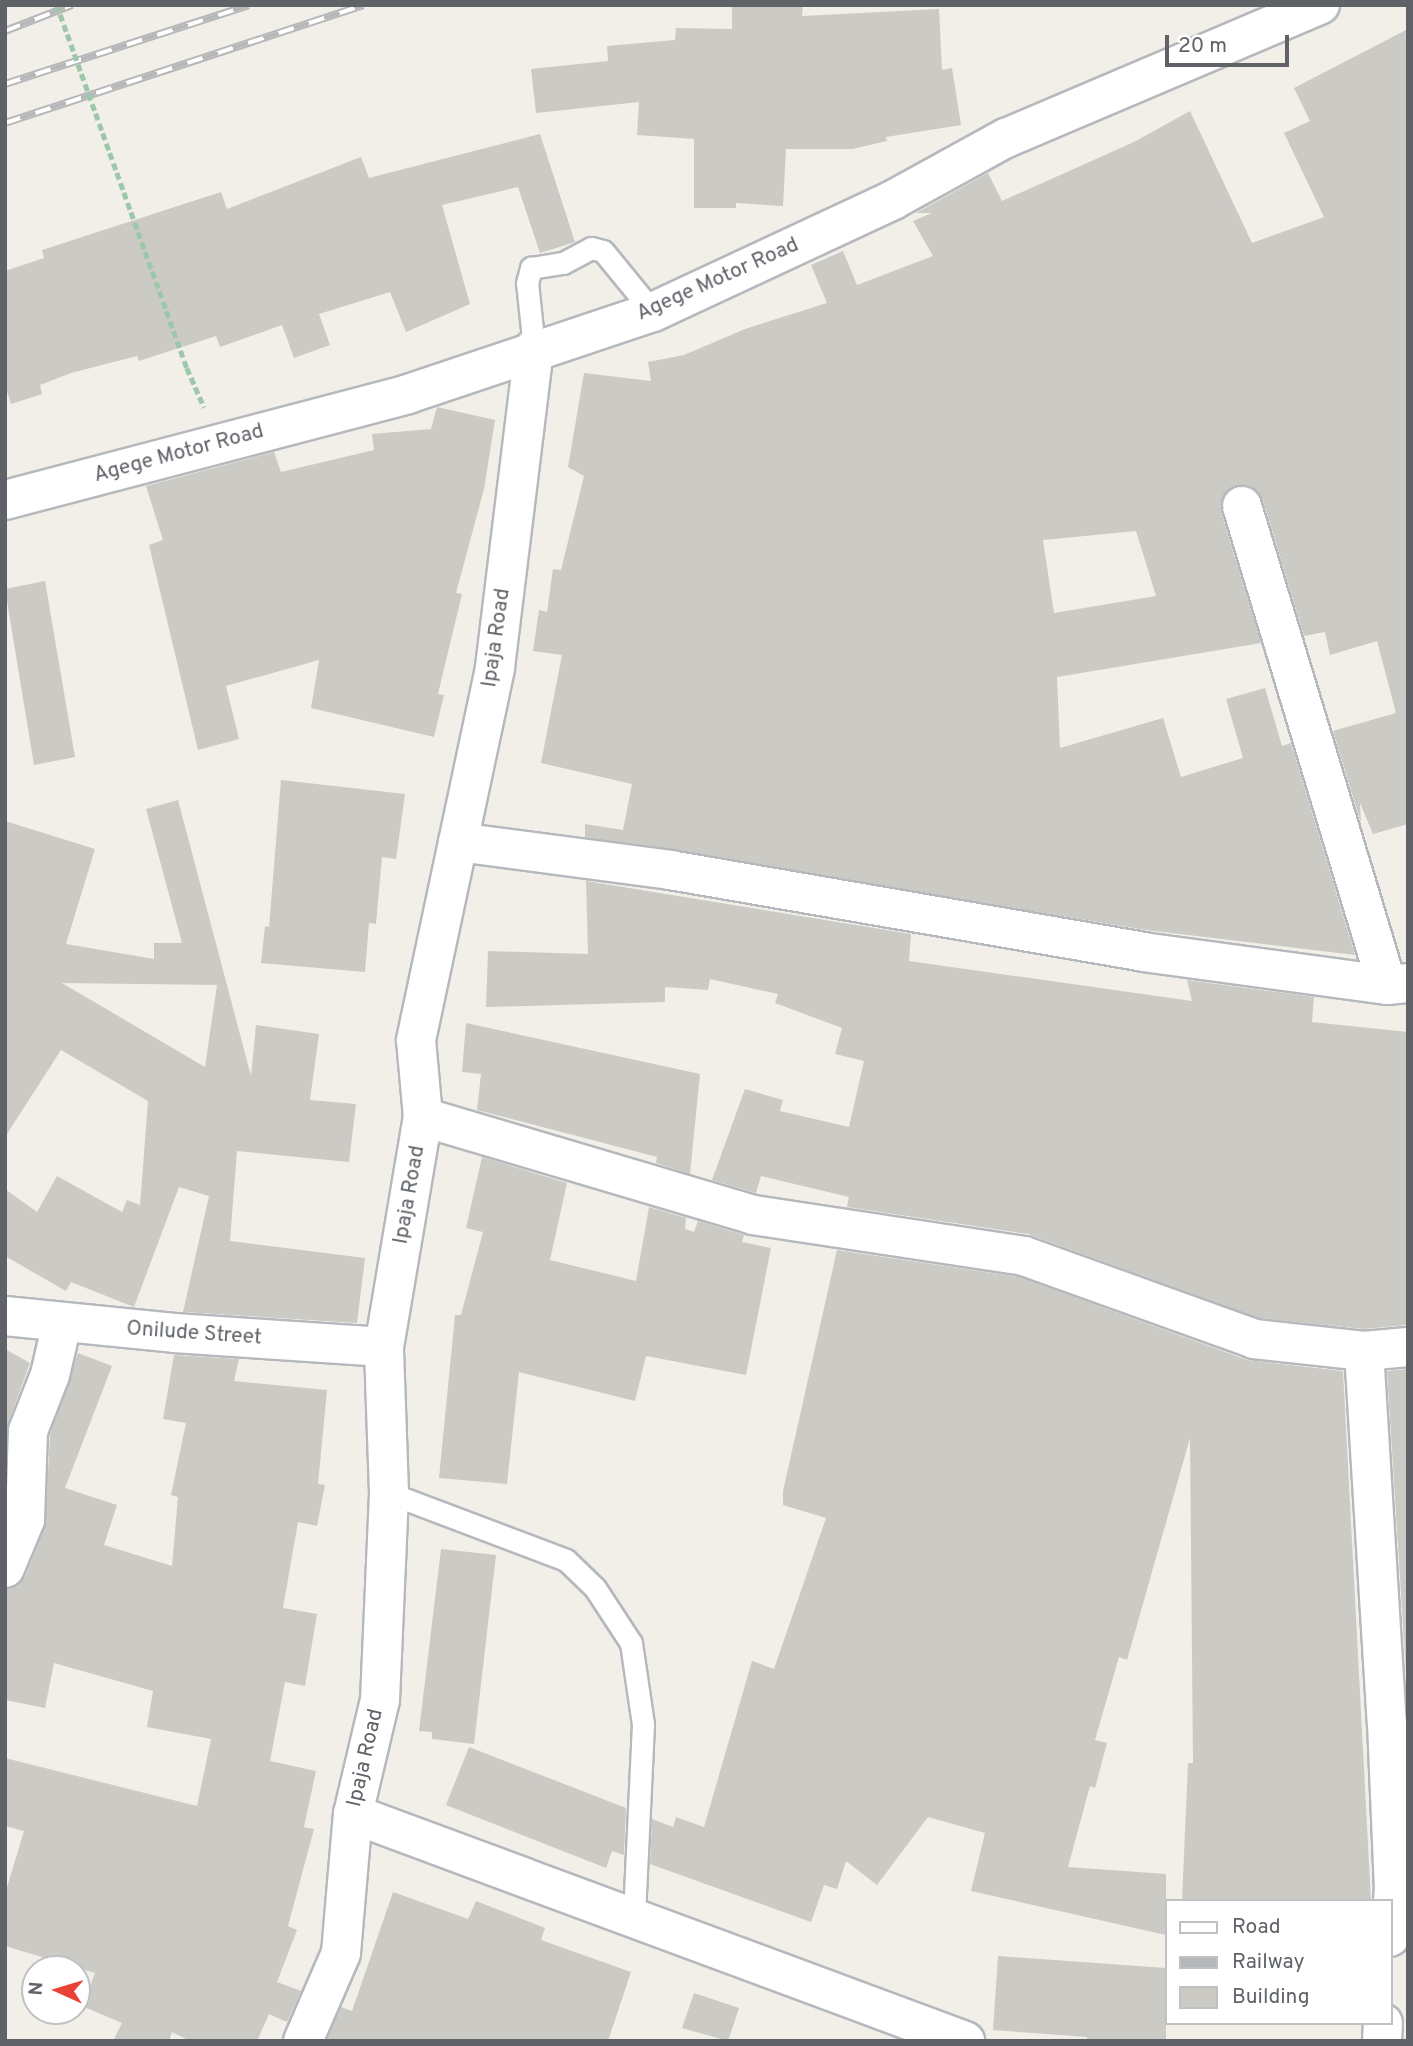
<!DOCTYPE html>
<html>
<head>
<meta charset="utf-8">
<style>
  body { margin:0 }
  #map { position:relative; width:1413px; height:2046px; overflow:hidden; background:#f1efe8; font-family:Overpass,sans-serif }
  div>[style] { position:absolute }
  .building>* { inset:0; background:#cccac5 }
  .path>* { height:4.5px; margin-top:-2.25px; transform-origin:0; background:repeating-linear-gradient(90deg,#9cc7a9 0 7px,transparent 0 10.5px) }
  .roads { filter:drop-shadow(2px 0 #b5b8bc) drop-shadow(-2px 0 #b5b8bc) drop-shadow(0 2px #b5b8bc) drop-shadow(0 -2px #b5b8bc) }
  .service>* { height:21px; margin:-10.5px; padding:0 10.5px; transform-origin:10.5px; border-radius:10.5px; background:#fff }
  .minor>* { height:38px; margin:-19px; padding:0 19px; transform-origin:19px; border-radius:19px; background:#fff }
  .secondary>* { height:38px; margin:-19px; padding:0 19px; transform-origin:19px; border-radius:19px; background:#fff }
  .rail>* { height:8px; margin-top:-4px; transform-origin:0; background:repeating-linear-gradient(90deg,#fff 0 16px,#b6b7b8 0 32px); box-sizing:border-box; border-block:2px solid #b6b7b8 }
  .path-bridge>* { height:4.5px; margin-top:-2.25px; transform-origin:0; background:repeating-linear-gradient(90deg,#9cc7a9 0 7px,transparent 0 10.5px) }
  span { translate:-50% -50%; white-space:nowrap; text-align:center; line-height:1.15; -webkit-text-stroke:7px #fff; paint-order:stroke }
  .street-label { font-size:21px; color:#5f6368 }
  .frame { position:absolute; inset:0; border:7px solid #5f6368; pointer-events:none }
  .legend { position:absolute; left:1165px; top:1899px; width:228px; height:126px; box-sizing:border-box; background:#fff; border:2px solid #bfc1c3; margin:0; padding:9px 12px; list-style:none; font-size:21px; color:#5f6368 }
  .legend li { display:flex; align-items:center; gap:14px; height:35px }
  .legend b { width:35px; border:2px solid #bfc1c3 }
  .north { position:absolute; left:21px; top:1955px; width:70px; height:70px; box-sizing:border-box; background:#fff; border:2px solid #bfc1c3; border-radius:50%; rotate:274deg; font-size:19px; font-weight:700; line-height:28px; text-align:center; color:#5f6368 }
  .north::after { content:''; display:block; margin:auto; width:24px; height:32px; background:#ea4335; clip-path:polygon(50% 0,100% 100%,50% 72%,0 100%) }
  .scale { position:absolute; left:1165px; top:35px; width:124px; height:32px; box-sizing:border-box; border:4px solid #5f6368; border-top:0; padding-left:9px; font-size:21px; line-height:24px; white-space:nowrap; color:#5f6368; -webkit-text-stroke:5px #fff; paint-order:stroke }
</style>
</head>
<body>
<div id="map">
  <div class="building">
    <i style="clip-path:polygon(732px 5px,803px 5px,802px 16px,939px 9px,942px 70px,952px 68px,961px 125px,886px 137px,887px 141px,852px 149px,786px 149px,783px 206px,736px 203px,736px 208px,694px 208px,694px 139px,637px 135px,639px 102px,536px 113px,531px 69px,608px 61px,607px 46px,675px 40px,676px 28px,732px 29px)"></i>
    <i style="clip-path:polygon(evenodd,1408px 29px,1408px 824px,1373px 834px,1360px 803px,1361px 823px,1333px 731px,1396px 713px,1377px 641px,1330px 655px,1325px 632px,1304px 636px,1263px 500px,1248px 485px,1227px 491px,1221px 512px,1261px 643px,1057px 677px,1060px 748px,1163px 718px,1181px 777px,1243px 758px,1226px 699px,1265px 688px,1282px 746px,1291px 743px,1355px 955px,1146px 930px,585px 837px,585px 824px,623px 830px,632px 784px,541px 763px,562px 655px,533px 651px,539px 610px,547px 612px,553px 569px,561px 570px,584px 476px,568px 467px,584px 373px,651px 381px,648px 362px,684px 355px,745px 329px,827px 303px,811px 265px,843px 251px,857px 285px,933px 256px,913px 221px,932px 213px,916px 213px,988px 173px,1002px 201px,1134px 142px,1190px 111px,1252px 243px,1324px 217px,1284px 133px,1310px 121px,1294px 88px,1408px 29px,1136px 531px,1156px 596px,1054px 613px,1043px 540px,1136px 531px)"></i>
    <i style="clip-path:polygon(540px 134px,575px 242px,540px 253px,518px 187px,442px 205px,470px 304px,406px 332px,390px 292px,319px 314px,330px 345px,294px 358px,282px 325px,220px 347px,216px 336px,139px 361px,137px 356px,71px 373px,40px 385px,42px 394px,11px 404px,5px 385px,5px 271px,44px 258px,42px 250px,221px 192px,227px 209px,361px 157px,369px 178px)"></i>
    <i style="clip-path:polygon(437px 407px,495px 420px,484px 489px,456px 593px,462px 594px,438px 694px,444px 695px,434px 737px,311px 708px,319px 660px,226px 686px,239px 739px,198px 750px,149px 545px,163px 540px,146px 486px,274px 452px,281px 472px,374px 450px,372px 434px,431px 429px)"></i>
    <i style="clip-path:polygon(45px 581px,75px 757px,34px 765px,5px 589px)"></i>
    <i style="clip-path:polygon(281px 780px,405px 794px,396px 859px,382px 857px,376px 924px,369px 923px,365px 972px,261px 963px,265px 926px,269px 927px)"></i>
    <i style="clip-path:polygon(evenodd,178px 800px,251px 1076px,256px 1025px,319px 1034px,310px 1100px,356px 1104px,349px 1162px,237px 1151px,230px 1241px,365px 1258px,357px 1323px,183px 1312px,209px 1196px,179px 1187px,134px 1307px,71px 1282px,66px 1291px,5px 1256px,5px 1189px,37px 1212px,57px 1176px,122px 1212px,127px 1200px,140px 1205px,148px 1101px,61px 1050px,5px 1137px,5px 821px,95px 849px,66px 944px,154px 959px,154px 943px,182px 943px,146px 809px,178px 800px,62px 983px,217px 985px,205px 1067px,62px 983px)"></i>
    <i style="clip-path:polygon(586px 881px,911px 934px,909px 961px,1192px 1001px,1187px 980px,1314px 997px,1312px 1022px,1408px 1032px,1408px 1325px,1364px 1329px,1259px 1318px,1028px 1234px,847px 1207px,849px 1197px,761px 1176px,756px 1193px,712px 1180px,745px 1089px,783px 1100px,780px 1111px,849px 1127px,864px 1061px,835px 1054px,842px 1028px,775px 1003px,778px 994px,710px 979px,708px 990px,665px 987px,665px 1002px,486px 1007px,488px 951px,588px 954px)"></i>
    <i style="clip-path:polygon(466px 1023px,700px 1074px,690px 1174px,656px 1163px,657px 1157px,477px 1110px,481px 1074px,462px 1072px)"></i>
    <i style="clip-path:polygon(482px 1157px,567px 1183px,550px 1260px,636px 1281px,649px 1207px,686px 1218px,685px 1229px,694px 1232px,698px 1221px,744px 1235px,742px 1242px,771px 1248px,746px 1375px,646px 1356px,635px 1401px,519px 1372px,507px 1484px,439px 1478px,455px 1315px,461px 1315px,483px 1232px,466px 1228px)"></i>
    <i style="clip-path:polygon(837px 1250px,1019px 1277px,1247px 1360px,1343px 1371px,1371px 1901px,1182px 1901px,1188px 1763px,1193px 1763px,1190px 1438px,1127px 1660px,1119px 1657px,1095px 1740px,1107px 1743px,1095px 1788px,1090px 1786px,1068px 1867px,1166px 1874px,1166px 1935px,971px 1891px,985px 1833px,928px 1817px,877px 1885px,846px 1861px,837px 1889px,824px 1885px,811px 1922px,650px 1864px,652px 1819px,673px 1827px,676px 1817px,704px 1827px,752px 1661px,774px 1669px,826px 1518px,783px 1505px,783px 1491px)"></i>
    <i style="clip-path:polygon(5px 1349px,30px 1363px,8px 1423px,5px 1457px)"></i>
    <i style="clip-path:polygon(78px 1353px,112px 1366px,65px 1488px,117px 1505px,104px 1545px,172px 1566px,178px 1497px,171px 1495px,186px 1423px,163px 1419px,174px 1355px,239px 1359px,234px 1381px,327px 1390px,318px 1484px,325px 1485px,317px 1526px,298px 1522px,283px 1608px,317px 1614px,305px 1686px,285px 1682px,270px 1761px,316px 1771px,304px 1827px,314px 1829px,288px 1926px,297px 1930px,277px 1982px,301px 1991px,287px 2022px,269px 2014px,257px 2041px,190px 2041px,172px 2032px,169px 2041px,113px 2041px,122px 2023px,82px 2006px,95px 1973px,5px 1946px,5px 1894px,24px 1831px,5px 1826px,5px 1758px,197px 1806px,211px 1739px,147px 1727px,153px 1691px,54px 1663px,45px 1708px,5px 1700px,5px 1589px,18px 1586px,25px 1577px,45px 1528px,50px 1435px)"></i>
    <i style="clip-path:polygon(1408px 1369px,1408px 1704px,1387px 1371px)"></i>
    <i style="clip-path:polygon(441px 1549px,496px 1555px,474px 1744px,432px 1739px,432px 1732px,419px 1731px)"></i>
    <i style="clip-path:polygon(469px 1747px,626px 1808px,624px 1855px,612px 1851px,606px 1868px,446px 1805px)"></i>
    <i style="clip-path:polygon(393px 1892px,468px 1919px,476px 1901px,545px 1928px,541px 1940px,631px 1972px,608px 2041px,327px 2040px,341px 2007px,352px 2011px)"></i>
    <i style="clip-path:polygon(998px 1956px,1166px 1968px,1166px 2041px,1087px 2041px,1087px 2037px,993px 2030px)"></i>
    <i style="clip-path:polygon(694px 1993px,739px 2008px,728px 2041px,682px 2028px)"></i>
  </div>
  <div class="path">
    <i style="left:187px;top:368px;width:43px;rotate:66.4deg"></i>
  </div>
  <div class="roads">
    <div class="service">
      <i style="left:534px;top:348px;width:65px;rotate:-96.1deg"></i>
      <i style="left:527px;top:283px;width:16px;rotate:-75deg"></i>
      <i style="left:531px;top:268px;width:32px;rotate:-9deg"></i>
      <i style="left:563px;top:263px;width:32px;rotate:-28deg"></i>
      <i style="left:591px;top:248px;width:12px;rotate:14deg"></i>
      <i style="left:603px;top:251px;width:79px;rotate:50.7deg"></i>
      <i style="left:389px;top:1493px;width:189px;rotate:20.7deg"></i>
      <i style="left:566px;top:1560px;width:40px;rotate:44deg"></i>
      <i style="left:595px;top:1588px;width:66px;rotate:56.8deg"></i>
      <i style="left:631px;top:1643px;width:82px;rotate:81.6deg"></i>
      <i style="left:643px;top:1724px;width:194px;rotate:92.7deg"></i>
    </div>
    <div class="minor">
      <i style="left:1242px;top:506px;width:500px;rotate:73.16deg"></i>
      <i style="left:458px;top:842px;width:214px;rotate:7.5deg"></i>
      <i style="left:670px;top:870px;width:480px;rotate:9.8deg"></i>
      <i style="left:1143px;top:952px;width:246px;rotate:7.7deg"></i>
      <i style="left:1387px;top:985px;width:21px;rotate:-5deg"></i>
      <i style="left:423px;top:1117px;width:344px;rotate:16.5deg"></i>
      <i style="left:753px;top:1215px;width:274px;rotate:8.6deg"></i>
      <i style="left:1024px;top:1256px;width:245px;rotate:19.8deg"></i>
      <i style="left:1254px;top:1339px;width:111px;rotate:6.2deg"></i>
      <i style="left:1364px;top:1351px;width:44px;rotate:-5.2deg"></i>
      <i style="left:5px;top:1316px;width:170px;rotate:5.7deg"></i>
      <i style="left:174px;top:1333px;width:210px;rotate:3.8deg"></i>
      <i style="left:1364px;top:1351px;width:373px;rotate:86.5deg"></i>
      <i style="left:1387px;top:1723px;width:165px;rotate:87.6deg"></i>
      <i style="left:1394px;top:1888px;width:49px;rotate:94.7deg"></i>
      <i style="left:5px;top:1568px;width:52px;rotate:-67.4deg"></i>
      <i style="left:25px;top:1520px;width:89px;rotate:-88.1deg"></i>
      <i style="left:28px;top:1431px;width:60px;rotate:-68.6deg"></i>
      <i style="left:50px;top:1375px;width:53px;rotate:-77deg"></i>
      <i style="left:353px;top:1814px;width:653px;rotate:20.35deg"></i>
      <i style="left:1382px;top:2041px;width:18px;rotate:-87deg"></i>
    </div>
    <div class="secondary">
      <i style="left:5px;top:500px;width:417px;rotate:-14.7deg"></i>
      <i style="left:408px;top:394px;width:258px;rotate:-18.5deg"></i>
      <i style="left:653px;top:312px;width:265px;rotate:-25deg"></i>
      <i style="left:893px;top:200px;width:129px;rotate:-28.8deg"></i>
      <i style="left:1006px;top:138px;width:341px;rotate:-23deg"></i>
      <i style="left:303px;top:2041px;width:96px;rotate:-66.6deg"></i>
      <i style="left:341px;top:1953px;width:140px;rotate:-85.1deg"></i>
      <i style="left:353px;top:1814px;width:117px;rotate:-76.7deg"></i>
      <i style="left:380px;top:1700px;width:207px;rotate:-87.5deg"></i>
      <i style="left:389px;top:1493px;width:146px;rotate:-92deg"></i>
      <i style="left:384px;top:1347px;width:233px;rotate:-80.4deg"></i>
      <i style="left:423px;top:1117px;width:77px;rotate:-95.2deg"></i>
      <i style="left:416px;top:1040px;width:381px;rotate:-78deg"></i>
      <i style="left:495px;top:667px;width:321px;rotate:-83deg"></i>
    </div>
  </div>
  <div class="rail">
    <i style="left:5px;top:31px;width:72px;rotate:-21.2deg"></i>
    <i style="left:5px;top:84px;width:256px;rotate:-17.9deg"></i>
    <i style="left:5px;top:123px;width:377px;rotate:-18.2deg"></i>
  </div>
  <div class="path-bridge">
    <i style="left:57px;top:5px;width:386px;rotate:70.3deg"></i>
  </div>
  <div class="street-label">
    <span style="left:718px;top:280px;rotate:-24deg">Agege Motor Road</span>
    <span style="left:179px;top:454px;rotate:-15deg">Agege Motor Road</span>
    <span style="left:497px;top:638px;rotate:-82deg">Ipaja Road</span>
    <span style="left:410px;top:1195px;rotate:-80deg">Ipaja Road</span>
    <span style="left:194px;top:1334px;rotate:4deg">Onilude Street</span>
    <span style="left:366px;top:1758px;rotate:-77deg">Ipaja Road</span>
  </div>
  <div class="frame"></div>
  <ul class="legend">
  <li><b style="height:9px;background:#fff"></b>Road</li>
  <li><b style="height:9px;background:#b6b7b8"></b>Railway</li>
  <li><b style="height:19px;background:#cccac5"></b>Building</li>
  </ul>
  <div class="north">N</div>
  <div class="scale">20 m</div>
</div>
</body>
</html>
